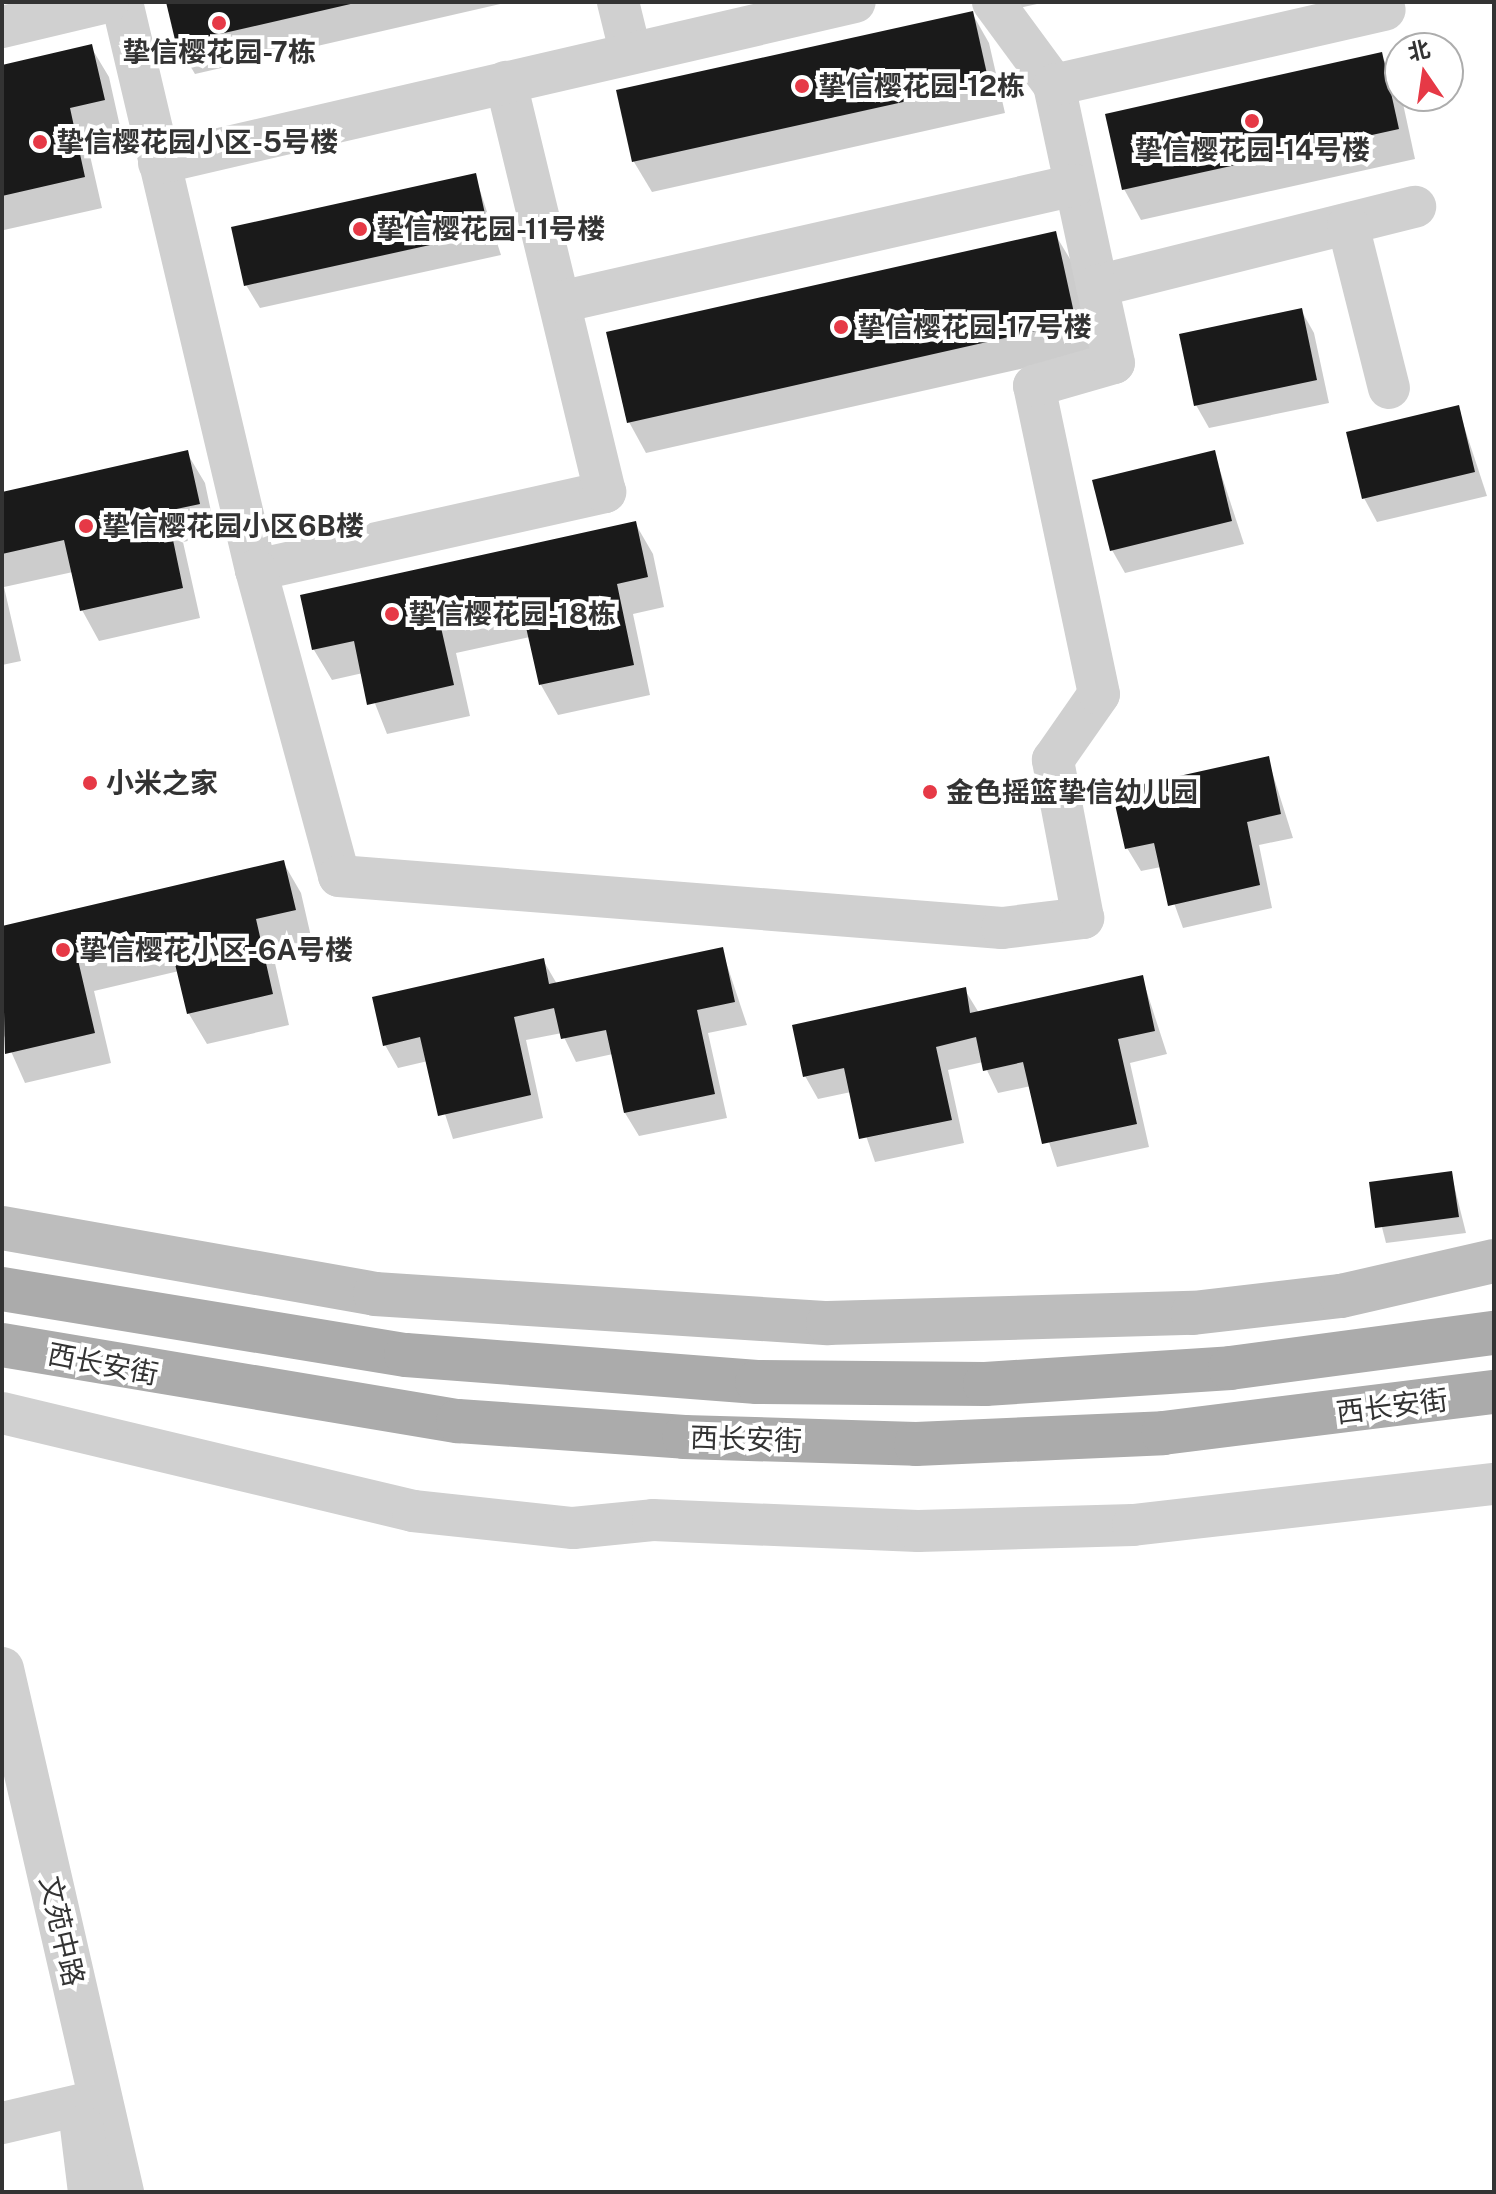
<!DOCTYPE html>
<html>
<head>
<meta charset="utf-8">
<style>
  body { margin:0 }
  #map { position:relative; width:1496px; height:2194px; overflow:hidden; background:#fff; font-family:"Public Sans","Noto Sans SC",sans-serif }
  div>[style] { position:absolute }
  .shadow>* { inset:0; background:#0003 }
  .building>* { inset:0; background:#1a1a1a }
  .minor>* { height:42px; margin:-21px; padding:0 21px; transform-origin:21px; border-radius:21px; background:#d0d0d0 }
  .tertiary>* { height:44px; margin:-22px; padding:0 22px; transform-origin:22px; border-radius:22px; background:#d0d0d0 }
  .secondary>* { height:44px; margin:-22px; padding:0 22px; transform-origin:22px; border-radius:22px; background:#bdbdbd }
  .primary>* { height:44px; margin:-22px; padding:0 22px; transform-origin:22px; border-radius:22px; background:#ababab }
  .dots>* { width:22px; height:22px; translate:-50% -50%; box-sizing:border-box; border:4px solid #fff; border-radius:50% }
  span { translate:-50% -50%; white-space:nowrap; text-align:center; line-height:1.15; -webkit-text-stroke:8px #fff; paint-order:stroke }
  .poi-label { font-size:28px; color:#333; font-weight:700 }
  .left { translate:0 -50%; text-align:left }
  .street-label { font-size:28px; color:#333 }
  .frame { position:absolute; inset:0; border:4px solid #333; pointer-events:none }
  .north { position:absolute; left:1384px; top:32px; width:80px; height:80px; box-sizing:border-box; background:#fff; border:2px solid #adadad; border-radius:50%; rotate:347deg; font-size:22px; font-weight:700; line-height:32px; text-align:center; color:#333 }
  .north::after { content:''; display:block; margin:auto; width:28px; height:36px; background:#e63946; clip-path:polygon(50% 0,100% 100%,50% 72%,0 100%) }
</style>
</head>
<body>
<div id="map">
  <div class="shadow">
    <i style="clip-path:polygon(168px 2px,509px 2px,195px 74px,177px 44px)"></i>
    <i style="clip-path:polygon(1016px 2px,1046px 2px,1019px 8px)"></i>
    <i style="clip-path:polygon(972px 13px,989px 43px,1005px 113px,652px 192px,634px 162px,618px 91px)"></i>
    <i style="clip-path:polygon(91px 47px,109px 77px,121px 131px,86px 138px,102px 208px,4px 230px,2px 67px)"></i>
    <i style="clip-path:polygon(1381px 55px,1399px 85px,1415px 159px,1141px 220px,1124px 189px)"></i>
    <i style="clip-path:polygon(475px 175px,501px 255px,260px 308px,246px 285px)"></i>
    <i style="clip-path:polygon(1055px 234px,1073px 264px,1092px 353px,646px 453px,629px 422px)"></i>
    <i style="clip-path:polygon(1301px 310px,1314px 333px,1329px 403px,1209px 428px,1196px 405px)"></i>
    <i style="clip-path:polygon(1458px 408px,1487px 496px,1377px 522px,1364px 498px)"></i>
    <i style="clip-path:polygon(1214px 452px,1244px 544px,1125px 573px,1112px 550px)"></i>
    <i style="clip-path:polygon(187px 453px,205px 483px,216px 535px,183px 542px,200px 618px,99px 641px,82px 610px,73px 572px,4px 587px,21px 661px,2px 665px,2px 494px)"></i>
    <i style="clip-path:polygon(635px 523px,653px 554px,664px 607px,633px 614px,650px 695px,558px 715px,541px 685px,530px 637px,456px 653px,470px 716px,387px 734px,363px 673px,332px 680px,314px 650px,302px 596px)"></i>
    <i style="clip-path:polygon(1268px 759px,1293px 838px,1259px 845px,1272px 908px,1183px 928px,1161px 867px,1141px 871px,1127px 848px)"></i>
    <i style="clip-path:polygon(283px 862px,301px 893px,312px 941px,272px 950px,289px 1025px,207px 1044px,189px 1014px,179px 971px,94px 991px,111px 1063px,25px 1083px,2px 1031px,2px 928px)"></i>
    <i style="clip-path:polygon(722px 950px,747px 1025px,708px 1033px,727px 1118px,639px 1136px,625px 1113px,613px 1054px,576px 1062px,562px 1033px,526px 1040px,543px 1118px,453px 1139px,428px 1061px,398px 1068px,385px 1045px,543px 960px,557px 984px)"></i>
    <i style="clip-path:polygon(1142px 977px,1167px 1054px,1130px 1063px,1149px 1147px,1057px 1167px,1031px 1086px,998px 1093px,983px 1062px,948px 1070px,964px 1143px,875px 1162px,851px 1092px,818px 1099px,805px 1076px,965px 990px,979px 1013px)"></i>
    <i style="clip-path:polygon(1451px 1173px,1466px 1233px,1386px 1243px,1371px 1184px)"></i>
  </div>
  <div class="building">
    <i style="clip-path:polygon(166px 2px,355px 2px,355px 3px,176px 44px)"></i>
    <i style="clip-path:polygon(973px 11px,989px 83px,632px 162px,616px 90px)"></i>
    <i style="clip-path:polygon(92px 44px,105px 100px,70px 108px,85px 177px,2px 196px,2px 65px)"></i>
    <i style="clip-path:polygon(1382px 52px,1399px 129px,1122px 190px,1105px 114px)"></i>
    <i style="clip-path:polygon(476px 173px,489px 232px,244px 286px,231px 227px)"></i>
    <i style="clip-path:polygon(1056px 231px,1076px 322px,627px 423px,606px 332px)"></i>
    <i style="clip-path:polygon(1302px 308px,1317px 380px,1194px 406px,1179px 334px)"></i>
    <i style="clip-path:polygon(1459px 405px,1475px 472px,1362px 499px,1346px 432px)"></i>
    <i style="clip-path:polygon(188px 450px,200px 504px,167px 511px,183px 588px,80px 611px,64px 540px,2px 554px,2px 492px)"></i>
    <i style="clip-path:polygon(1215px 450px,1232px 521px,1110px 551px,1092px 480px)"></i>
    <i style="clip-path:polygon(636px 521px,648px 577px,617px 584px,634px 665px,539px 685px,521px 605px,440px 623px,454px 685px,367px 705px,354px 641px,312px 650px,300px 595px)"></i>
    <i style="clip-path:polygon(1269px 756px,1281px 814px,1247px 822px,1260px 885px,1168px 906px,1154px 843px,1125px 849px,1112px 791px)"></i>
    <i style="clip-path:polygon(284px 860px,296px 910px,256px 919px,273px 994px,187px 1014px,169px 939px,78px 960px,95px 1033px,5px 1054px,2px 926px)"></i>
    <i style="clip-path:polygon(723px 947px,735px 1002px,697px 1010px,715px 1094px,624px 1113px,606px 1030px,561px 1039px,554px 1008px,514px 1017px,531px 1095px,438px 1116px,420px 1037px,383px 1046px,372px 997px,544px 958px,549px 984px)"></i>
    <i style="clip-path:polygon(1143px 975px,1155px 1031px,1118px 1039px,1137px 1124px,1042px 1144px,1023px 1062px,983px 1071px,976px 1037px,936px 1047px,952px 1120px,859px 1139px,844px 1068px,803px 1077px,792px 1025px,966px 987px,970px 1013px)"></i>
    <i style="clip-path:polygon(1452px 1171px,1459px 1217px,1375px 1228px,1369px 1182px)"></i>
  </div>
  <div class="minor">
    <i style="left:122px;top:2px;width:584px;rotate:76.73deg"></i>
    <i style="left:256px;top:570px;width:358px;rotate:-12.6deg"></i>
    <i style="left:605px;top:492px;width:422px;rotate:-103.6deg"></i>
    <i style="left:618px;top:2px;width:50px;rotate:76.2deg"></i>
    <i style="left:993px;top:2px;width:103px;rotate:53.7deg"></i>
    <i style="left:1054px;top:85px;width:206px;rotate:77.9deg"></i>
    <i style="left:1097px;top:286px;width:328px;rotate:-14deg"></i>
    <i style="left:2px;top:27px;width:109px;rotate:-13.3deg"></i>
    <i style="left:1054px;top:85px;width:339px;rotate:-12.8deg"></i>
    <i style="left:159px;top:163px;width:714px;rotate:-13.02deg"></i>
    <i style="left:1348px;top:225px;width:168px;rotate:75.9deg"></i>
    <i style="left:560px;top:302px;width:528px;rotate:-12.8deg"></i>
    <i style="left:256px;top:570px;width:317px;rotate:74.8deg"></i>
    <i style="left:339px;top:876px;width:665px;rotate:4.48deg"></i>
    <i style="left:1002px;top:928px;width:82px;rotate:-7deg"></i>
    <i style="left:1083px;top:918px;width:161px;rotate:-100.8deg"></i>
    <i style="left:1053px;top:760px;width:80px;rotate:-55.1deg"></i>
    <i style="left:1099px;top:694px;width:315px;rotate:-101.9deg"></i>
    <i style="left:1034px;top:386px;width:83px;rotate:-16deg"></i>
    <i style="left:1114px;top:363px;width:79px;rotate:-102.4deg"></i>
    <i style="left:2px;top:1413px;width:423px;rotate:13.4deg"></i>
    <i style="left:413px;top:1511px;width:161px;rotate:6.1deg"></i>
    <i style="left:573px;top:1528px;width:80px;rotate:-5.7deg"></i>
    <i style="left:653px;top:1520px;width:265px;rotate:2.4deg"></i>
    <i style="left:918px;top:1531px;width:215px;rotate:-1.6deg"></i>
    <i style="left:1133px;top:1525px;width:363px;rotate:-6.5deg"></i>
    <i style="left:2px;top:2123px;width:102px;rotate:-13.1deg"></i>
  </div>
  <div class="tertiary">
    <i style="left:2px;top:1669px;width:537px;rotate:77.08deg"></i>
    <i style="left:82px;top:2127px;width:65px;rotate:83deg"></i>
  </div>
  <div class="secondary">
    <i style="left:2px;top:1228px;width:379px;rotate:10deg"></i>
    <i style="left:375px;top:1294px;width:454px;rotate:3.7deg"></i>
    <i style="left:828px;top:1323px;width:365px;rotate:-1.6deg"></i>
    <i style="left:1193px;top:1313px;width:149px;rotate:-6.6deg"></i>
    <i style="left:1341px;top:1296px;width:157px;rotate:-12.9deg"></i>
  </div>
  <div class="primary">
    <i style="left:2px;top:1289px;width:409px;rotate:9.3deg"></i>
    <i style="left:406px;top:1355px;width:352px;rotate:4.4deg"></i>
    <i style="left:757px;top:1382px;width:228px;rotate:0.5deg"></i>
    <i style="left:985px;top:1384px;width:246px;rotate:-3.7deg"></i>
    <i style="left:1230px;top:1368px;width:266px;rotate:-7.6deg"></i>
    <i style="left:2px;top:1345px;width:462px;rotate:9.5deg"></i>
    <i style="left:458px;top:1421px;width:227px;rotate:4deg"></i>
    <i style="left:684px;top:1437px;width:232px;rotate:1.7deg"></i>
    <i style="left:916px;top:1444px;width:247px;rotate:-2.5deg"></i>
    <i style="left:1163px;top:1433px;width:334px;rotate:-7.1deg"></i>
  </div>
  <div class="dots">
    <i style="left:219px;top:23px;background:#e63946"></i>
    <i style="left:802px;top:86px;background:#e63946"></i>
    <i style="left:1252px;top:121px;background:#e63946"></i>
    <i style="left:40px;top:142px;background:#e63946"></i>
    <i style="left:360px;top:229px;background:#e63946"></i>
    <i style="left:841px;top:327px;background:#e63946"></i>
    <i style="left:86px;top:526px;background:#e63946"></i>
    <i style="left:392px;top:614px;background:#e63946"></i>
    <i style="left:90px;top:783px;background:#e63946"></i>
    <i style="left:930px;top:792px;background:#e63946"></i>
    <i style="left:63px;top:950px;background:#e63946"></i>
  </div>
  <div class="poi-label">
    <span style="left:219px;top:52px">挚信樱花园-7栋</span>
    <span class="left" style="left:818px;top:86px">挚信樱花园-12栋</span>
    <span class="left" style="left:56px;top:142px">挚信樱花园小区-5号楼</span>
    <span style="left:1252px;top:150px">挚信樱花园-14号楼</span>
    <span class="left" style="left:376px;top:229px">挚信樱花园-11号楼</span>
    <span class="left" style="left:857px;top:327px">挚信樱花园-17号楼</span>
    <span class="left" style="left:102px;top:526px">挚信樱花园小区6B楼</span>
    <span class="left" style="left:408px;top:614px">挚信樱花园-18栋</span>
    <span class="left" style="left:106px;top:783px">小米之家</span>
    <span class="left" style="left:946px;top:792px">金色摇篮挚信幼儿园</span>
    <span class="left" style="left:79px;top:950px">挚信樱花小区-6A号楼</span>
  </div>
  <div class="street-label">
    <span style="left:103px;top:1364px;rotate:11deg">西长安街</span>
    <span style="left:1392px;top:1406px;rotate:-7deg">西长安街</span>
    <span style="left:746px;top:1439px;rotate:2deg">西长安街</span>
    <span style="left:62px;top:1931px;rotate:77deg">文苑中路</span>
  </div>
  <div class="frame"></div>
  <div class="north">北</div>
</div>
</body>
</html>
